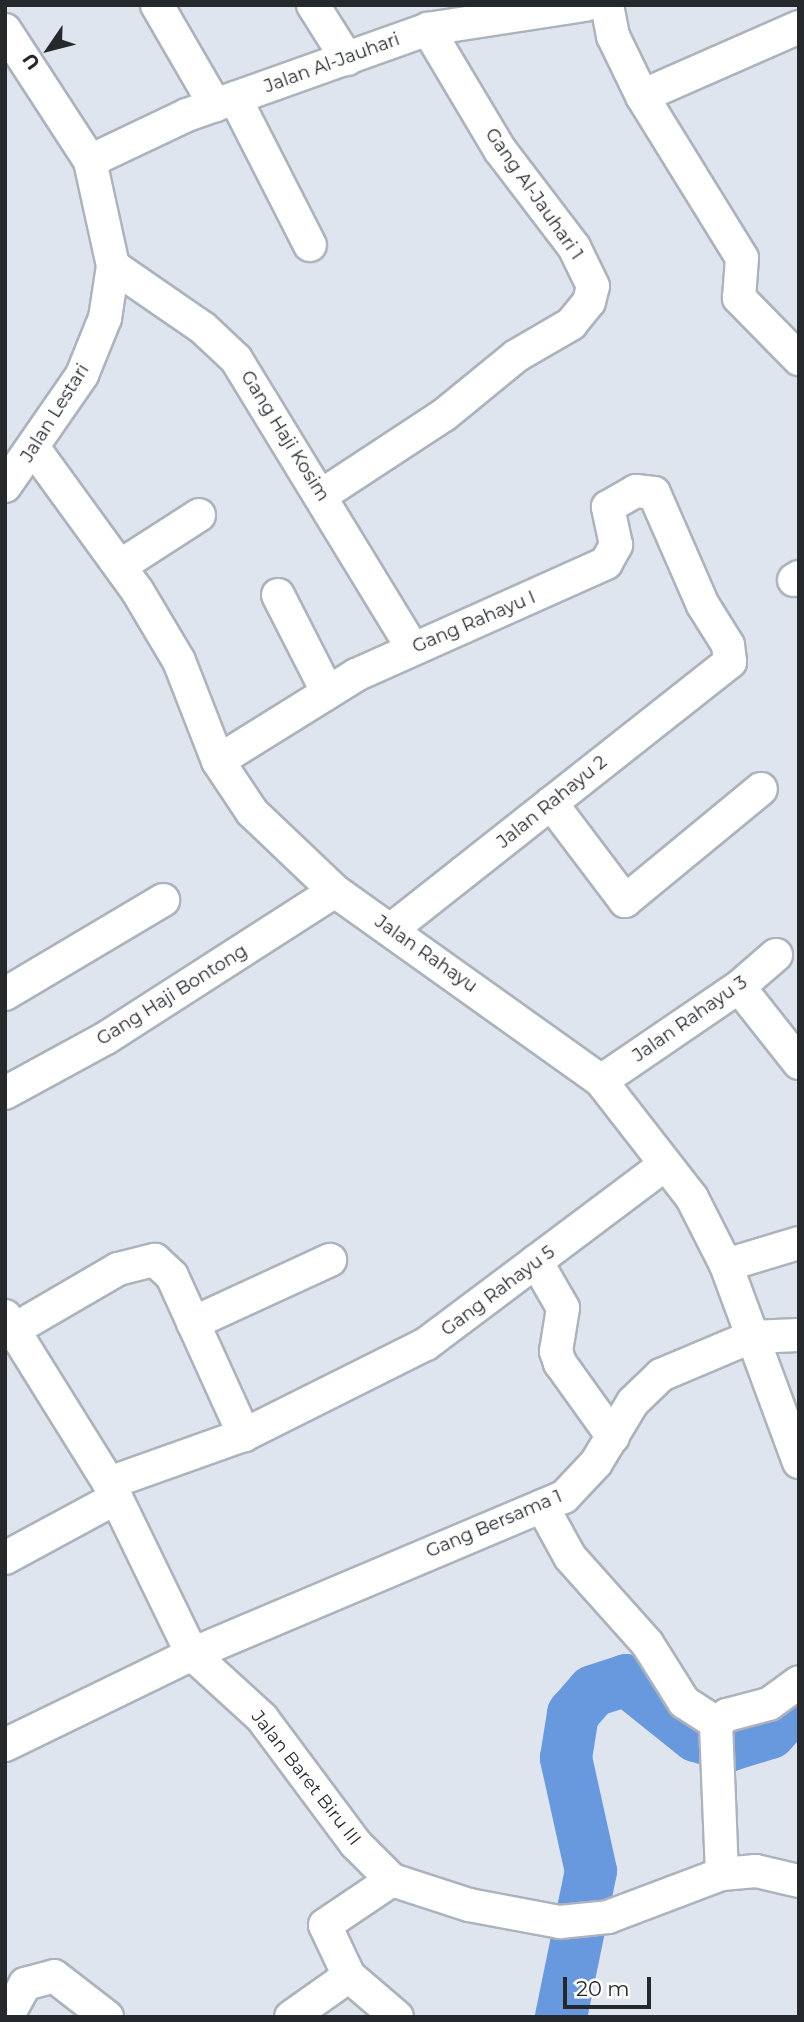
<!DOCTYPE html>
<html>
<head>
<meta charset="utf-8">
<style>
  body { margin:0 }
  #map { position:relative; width:804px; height:2022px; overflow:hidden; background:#dfe5ee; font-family:Montserrat,sans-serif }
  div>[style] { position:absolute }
  .river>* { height:52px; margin:-26px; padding:0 26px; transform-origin:26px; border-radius:26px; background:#6899df }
  .roads { filter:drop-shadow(2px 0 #adb3bc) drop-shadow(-2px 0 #adb3bc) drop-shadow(0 2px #adb3bc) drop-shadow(0 -2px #adb3bc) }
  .minor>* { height:32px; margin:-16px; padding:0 16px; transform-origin:16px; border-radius:16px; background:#fff }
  span { translate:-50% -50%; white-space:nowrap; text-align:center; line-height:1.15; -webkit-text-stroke:6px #fff; paint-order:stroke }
  .street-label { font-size:18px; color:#26292c }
  .frame { position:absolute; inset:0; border:7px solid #26292c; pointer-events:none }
  .north { position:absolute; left:14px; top:14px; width:70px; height:70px; -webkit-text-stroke:5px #fff; paint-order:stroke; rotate:235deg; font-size:19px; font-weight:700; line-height:28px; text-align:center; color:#26292c }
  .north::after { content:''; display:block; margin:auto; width:24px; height:32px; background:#26292c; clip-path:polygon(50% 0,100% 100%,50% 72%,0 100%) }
  .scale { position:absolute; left:563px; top:1977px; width:88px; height:32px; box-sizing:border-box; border:4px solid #26292c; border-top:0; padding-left:9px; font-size:21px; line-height:24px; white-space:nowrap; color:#26292c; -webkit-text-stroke:5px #fff; paint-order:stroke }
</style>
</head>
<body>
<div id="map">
  <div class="river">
    <i style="left:561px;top:2017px;width:149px;rotate:-78.4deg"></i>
    <i style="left:591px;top:1871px;width:116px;rotate:-102.5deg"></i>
    <i style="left:566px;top:1758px;width:45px;rotate:-81deg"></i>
    <i style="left:573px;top:1714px;width:30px;rotate:-49deg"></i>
    <i style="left:593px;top:1691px;width:35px;rotate:-18deg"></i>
    <i style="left:626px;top:1680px;width:90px;rotate:38.7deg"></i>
    <i style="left:696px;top:1736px;width:34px;rotate:17deg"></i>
    <i style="left:728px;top:1746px;width:44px;rotate:-17.2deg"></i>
    <i style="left:770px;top:1733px;width:43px;rotate:-47.8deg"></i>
  </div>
  <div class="roads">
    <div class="minor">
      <i style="left:157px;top:5px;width:116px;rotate:59.9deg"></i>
      <i style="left:313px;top:5px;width:64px;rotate:57.8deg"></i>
      <i style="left:607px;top:5px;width:32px;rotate:79deg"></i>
      <i style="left:613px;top:36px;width:67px;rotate:64.2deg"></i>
      <i style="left:642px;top:96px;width:190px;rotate:58.3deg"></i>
      <i style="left:742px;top:258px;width:40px;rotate:94.3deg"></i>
      <i style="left:739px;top:298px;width:86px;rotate:45.5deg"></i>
      <i style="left:5px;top:30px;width:156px;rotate:57deg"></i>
      <i style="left:90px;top:161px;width:107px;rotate:77.6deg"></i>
      <i style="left:113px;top:266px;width:53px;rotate:98.7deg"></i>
      <i style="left:105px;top:318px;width:61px;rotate:112deg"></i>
      <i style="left:82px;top:375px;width:135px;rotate:124.7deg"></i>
      <i style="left:642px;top:96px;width:171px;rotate:-23.7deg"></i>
      <i style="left:235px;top:98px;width:165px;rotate:63deg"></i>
      <i style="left:90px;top:161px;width:107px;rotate:-25.4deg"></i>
      <i style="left:187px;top:115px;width:256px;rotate:-19.6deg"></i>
      <i style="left:428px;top:29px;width:159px;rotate:-8.7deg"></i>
      <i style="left:113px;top:266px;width:109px;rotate:34.6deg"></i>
      <i style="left:203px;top:328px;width:45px;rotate:43.2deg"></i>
      <i style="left:236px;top:359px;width:338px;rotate:58.6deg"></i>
      <i style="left:35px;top:450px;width:175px;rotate:54deg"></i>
      <i style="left:138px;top:592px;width:80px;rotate:59.3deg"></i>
      <i style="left:179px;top:661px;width:107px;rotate:68.7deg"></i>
      <i style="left:218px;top:761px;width:61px;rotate:56.3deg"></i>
      <i style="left:252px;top:812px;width:115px;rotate:43.6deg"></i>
      <i style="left:335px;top:891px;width:327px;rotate:35.5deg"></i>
      <i style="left:601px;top:1081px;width:148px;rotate:52.1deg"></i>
      <i style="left:692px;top:1198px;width:75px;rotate:63.1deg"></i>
      <i style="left:726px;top:1265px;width:210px;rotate:69.7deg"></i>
      <i style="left:322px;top:495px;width:146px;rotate:-33.3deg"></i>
      <i style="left:444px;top:415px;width:93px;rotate:-39.3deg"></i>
      <i style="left:516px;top:356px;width:64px;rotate:-30.2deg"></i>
      <i style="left:571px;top:324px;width:28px;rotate:-51deg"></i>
      <i style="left:589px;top:302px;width:16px;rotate:-76deg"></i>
      <i style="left:593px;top:286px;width:43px;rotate:-116deg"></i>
      <i style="left:574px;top:247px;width:122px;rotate:-127.3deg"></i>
      <i style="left:500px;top:150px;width:141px;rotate:-120.8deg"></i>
      <i style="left:120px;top:566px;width:94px;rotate:-32.8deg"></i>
      <i style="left:794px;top:580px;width:6px;rotate:-31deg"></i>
      <i style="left:278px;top:595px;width:108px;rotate:63deg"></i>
      <i style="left:218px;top:761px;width:163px;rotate:-31.9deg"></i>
      <i style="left:356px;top:675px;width:274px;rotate:-24.1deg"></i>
      <i style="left:606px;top:563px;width:21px;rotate:-61deg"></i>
      <i style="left:616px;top:545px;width:39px;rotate:-102deg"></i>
      <i style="left:608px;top:507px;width:32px;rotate:-30deg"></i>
      <i style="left:636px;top:491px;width:18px;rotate:6deg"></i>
      <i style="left:654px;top:493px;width:122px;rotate:66.4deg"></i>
      <i style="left:703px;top:605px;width:47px;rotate:58deg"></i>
      <i style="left:728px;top:645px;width:17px;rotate:83deg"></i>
      <i style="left:730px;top:662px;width:432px;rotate:141.7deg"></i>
      <i style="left:551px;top:803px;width:123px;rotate:52.9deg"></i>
      <i style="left:625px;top:901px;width:176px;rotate:-39.5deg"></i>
      <i style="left:739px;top:987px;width:97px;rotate:51.7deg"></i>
      <i style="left:5px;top:994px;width:184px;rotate:-30.7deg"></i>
      <i style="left:601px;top:1081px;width:167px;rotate:-34.3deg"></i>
      <i style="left:739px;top:987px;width:49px;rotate:-40.9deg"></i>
      <i style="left:5px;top:1093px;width:115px;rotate:-28.6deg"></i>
      <i style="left:106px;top:1038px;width:272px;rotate:-32.7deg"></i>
      <i style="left:536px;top:1261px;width:54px;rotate:60.1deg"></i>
      <i style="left:563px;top:1308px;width:44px;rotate:99.2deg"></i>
      <i style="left:556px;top:1351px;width:13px;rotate:72deg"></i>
      <i style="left:560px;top:1363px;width:91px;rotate:54.4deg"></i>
      <i style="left:726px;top:1265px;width:76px;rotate:-16.8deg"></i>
      <i style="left:5px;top:1316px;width:197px;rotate:58.1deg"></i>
      <i style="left:109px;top:1483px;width:190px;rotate:64.1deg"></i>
      <i style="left:192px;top:1654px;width:95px;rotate:42.4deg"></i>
      <i style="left:262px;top:1718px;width:157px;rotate:53.3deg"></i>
      <i style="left:356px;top:1844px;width:51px;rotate:45deg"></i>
      <i style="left:392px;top:1880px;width:81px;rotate:18deg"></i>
      <i style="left:469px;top:1905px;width:93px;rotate:10.6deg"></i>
      <i style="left:560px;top:1922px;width:48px;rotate:-5.9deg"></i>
      <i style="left:608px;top:1917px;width:122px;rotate:-20.7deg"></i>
      <i style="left:722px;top:1874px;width:34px;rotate:-5deg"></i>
      <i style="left:756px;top:1871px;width:44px;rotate:13.1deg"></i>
      <i style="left:193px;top:1323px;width:151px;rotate:-24.7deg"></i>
      <i style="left:15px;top:1329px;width:119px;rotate:-30.2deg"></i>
      <i style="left:118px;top:1269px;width:38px;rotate:-14deg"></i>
      <i style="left:155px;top:1260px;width:23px;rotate:43deg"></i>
      <i style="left:172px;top:1276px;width:175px;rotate:65.6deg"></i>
      <i style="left:109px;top:1483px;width:143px;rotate:-19.6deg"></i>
      <i style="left:244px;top:1435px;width:203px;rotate:-26.6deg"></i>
      <i style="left:426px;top:1344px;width:298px;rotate:-36.9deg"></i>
      <i style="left:542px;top:1506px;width:58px;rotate:61.2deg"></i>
      <i style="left:570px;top:1557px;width:115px;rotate:48.2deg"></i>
      <i style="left:647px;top:1643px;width:70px;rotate:57.9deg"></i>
      <i style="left:684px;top:1702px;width:38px;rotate:33deg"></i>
      <i style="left:5px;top:1558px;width:126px;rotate:-28.4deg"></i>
      <i style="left:5px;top:1745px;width:208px;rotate:-25.9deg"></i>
      <i style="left:192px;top:1654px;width:404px;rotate:-22.9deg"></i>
      <i style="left:564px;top:1497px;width:47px;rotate:-46.7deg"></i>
      <i style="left:596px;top:1463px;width:71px;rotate:-58.8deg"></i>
      <i style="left:633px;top:1402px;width:39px;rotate:-44deg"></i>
      <i style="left:661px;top:1375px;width:98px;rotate:-22.9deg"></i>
      <i style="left:751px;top:1337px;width:48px;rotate:-2.4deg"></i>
      <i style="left:722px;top:1874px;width:151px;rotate:-92.3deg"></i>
      <i style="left:716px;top:1723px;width:14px;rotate:-36deg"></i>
      <i style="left:727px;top:1715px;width:43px;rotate:-14.7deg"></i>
      <i style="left:769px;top:1704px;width:37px;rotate:-36deg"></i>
      <i style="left:349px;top:1976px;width:63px;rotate:40.5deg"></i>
      <i style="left:7px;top:2017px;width:38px;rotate:-61deg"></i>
      <i style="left:25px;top:1984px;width:30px;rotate:-15deg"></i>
      <i style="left:54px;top:1976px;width:67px;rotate:37.7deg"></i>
      <i style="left:291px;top:2017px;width:71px;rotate:-35.3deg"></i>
      <i style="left:349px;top:1976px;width:56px;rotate:-115.2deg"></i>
      <i style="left:325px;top:1925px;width:81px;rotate:-33.9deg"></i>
    </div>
  </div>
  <div class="street-label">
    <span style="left:332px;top:63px;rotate:-20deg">Jalan Al-Jauhari</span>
    <span style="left:534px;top:194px;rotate:55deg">Gang Al-Jauhari 1</span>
    <span style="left:55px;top:413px;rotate:-58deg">Jalan Lestari</span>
    <span style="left:285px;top:436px;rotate:58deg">Gang Haji Kosim</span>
    <span style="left:474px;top:622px;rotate:-23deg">Gang Rahayu I</span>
    <span style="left:552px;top:802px;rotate:-39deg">Jalan Rahayu 2</span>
    <span style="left:426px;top:954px;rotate:35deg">Jalan Rahayu</span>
    <span style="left:172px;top:995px;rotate:-32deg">Gang Haji Bontong</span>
    <span style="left:690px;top:1019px;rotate:-35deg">Jalan Rahayu 3</span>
    <span style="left:498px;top:1291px;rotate:-37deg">Gang Rahayu 5</span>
    <span style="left:494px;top:1524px;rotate:-23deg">Gang Bersama 1</span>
    <span style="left:306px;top:1778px;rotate:52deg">Jalan Baret Biru III</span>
  </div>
  <div class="frame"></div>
  <div class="north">U</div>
  <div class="scale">20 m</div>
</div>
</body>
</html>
